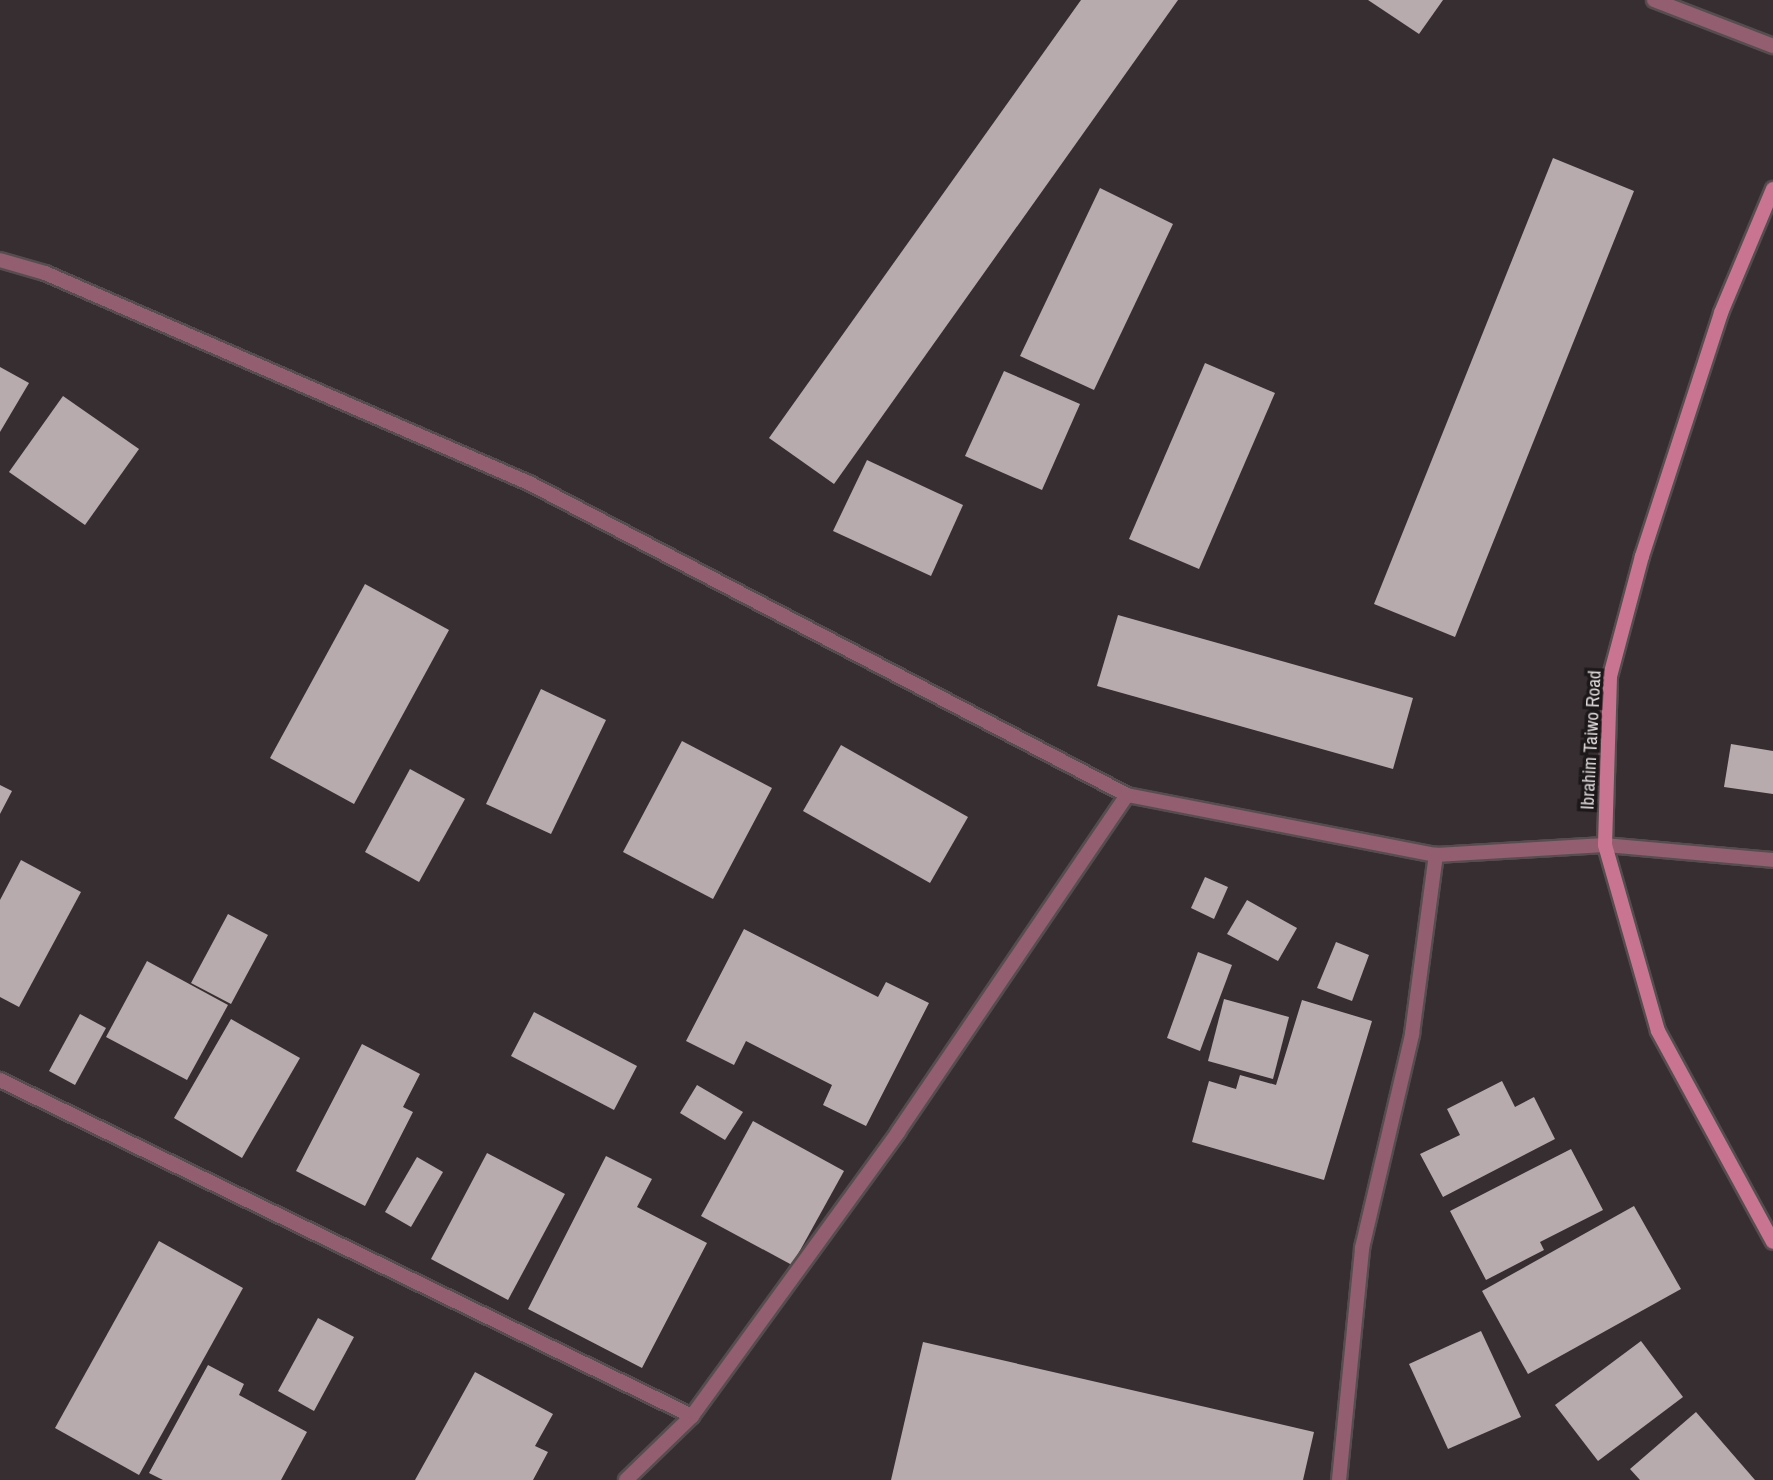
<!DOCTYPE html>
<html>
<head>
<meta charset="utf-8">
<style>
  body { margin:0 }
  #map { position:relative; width:1773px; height:1480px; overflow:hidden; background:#372e31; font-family:"Archivo Narrow",sans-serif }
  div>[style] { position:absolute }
  .building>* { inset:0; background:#b7abae }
  .roads { filter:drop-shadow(2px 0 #554d4f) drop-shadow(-2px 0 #554d4f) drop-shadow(0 2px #554d4f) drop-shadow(0 -2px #554d4f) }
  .street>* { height:14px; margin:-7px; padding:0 7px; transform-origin:7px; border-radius:7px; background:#935e6f }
  .secondary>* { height:14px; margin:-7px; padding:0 7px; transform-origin:7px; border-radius:7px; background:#c97591 }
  span { translate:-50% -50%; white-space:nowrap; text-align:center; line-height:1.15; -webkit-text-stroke:7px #1c1819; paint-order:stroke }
  .street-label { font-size:19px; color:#dfd9da }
</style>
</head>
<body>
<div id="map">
  <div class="building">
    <i style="clip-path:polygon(1081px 0,1178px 0,834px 484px,769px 438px)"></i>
    <i style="clip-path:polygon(1368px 0,1443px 0,1419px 34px)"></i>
    <i style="clip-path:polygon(1553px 158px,1634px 191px,1455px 637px,1374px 604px)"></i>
    <i style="clip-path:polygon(1100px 188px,1173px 224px,1094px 390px,1020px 356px)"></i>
    <i style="clip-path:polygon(1205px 363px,1275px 393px,1199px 569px,1129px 539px)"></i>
    <i style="clip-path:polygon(0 367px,29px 383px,0 432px)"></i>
    <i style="clip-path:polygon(1004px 371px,1080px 404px,1042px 490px,965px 456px)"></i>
    <i style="clip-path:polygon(63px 396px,139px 449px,85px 525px,9px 472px)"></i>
    <i style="clip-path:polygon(867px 460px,963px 505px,931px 576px,833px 531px)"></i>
    <i style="clip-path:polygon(365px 584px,449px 630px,354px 804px,270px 758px)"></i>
    <i style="clip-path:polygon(1118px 615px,1413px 698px,1393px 769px,1097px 686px)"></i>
    <i style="clip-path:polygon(541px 689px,606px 720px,551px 834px,486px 804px)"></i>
    <i style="clip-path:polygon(682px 741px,772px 788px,713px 899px,623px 852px)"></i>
    <i style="clip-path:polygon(1731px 744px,1773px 751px,1773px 794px,1724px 787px)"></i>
    <i style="clip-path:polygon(841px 745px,968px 817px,930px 883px,803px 811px)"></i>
    <i style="clip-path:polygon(410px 769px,465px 799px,419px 882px,365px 852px)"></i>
    <i style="clip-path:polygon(0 785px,12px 791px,0 814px)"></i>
    <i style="clip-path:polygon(21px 860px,81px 892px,19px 1007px,0 997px,0 900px)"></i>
    <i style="clip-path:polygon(1205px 877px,1228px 887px,1214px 919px,1191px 908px)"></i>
    <i style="clip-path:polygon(1247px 900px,1297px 928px,1278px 961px,1227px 934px)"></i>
    <i style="clip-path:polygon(228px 914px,268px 935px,231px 1004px,191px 983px)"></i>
    <i style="clip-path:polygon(744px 929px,878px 997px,886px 982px,929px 1003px,866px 1126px,823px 1105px,832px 1085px,746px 1041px,734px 1065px,686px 1041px)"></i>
    <i style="clip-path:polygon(1336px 942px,1369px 955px,1352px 1001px,1317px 988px)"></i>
    <i style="clip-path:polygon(1198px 952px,1232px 965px,1200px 1051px,1167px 1038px)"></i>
    <i style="clip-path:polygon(147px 961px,228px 1005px,187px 1080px,106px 1037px)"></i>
    <i style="clip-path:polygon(1224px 999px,1289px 1017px,1273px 1079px,1208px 1061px)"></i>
    <i style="clip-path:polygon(1302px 1000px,1372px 1021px,1324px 1180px,1192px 1142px,1209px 1081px,1236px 1089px,1240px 1075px,1276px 1085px)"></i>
    <i style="clip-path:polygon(534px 1012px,637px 1066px,614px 1110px,511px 1056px)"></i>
    <i style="clip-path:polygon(80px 1014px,106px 1028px,75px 1085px,49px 1071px)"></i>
    <i style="clip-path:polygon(231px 1019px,300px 1058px,242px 1158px,174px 1118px)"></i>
    <i style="clip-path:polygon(362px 1044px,420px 1074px,403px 1107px,413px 1112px,365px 1206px,296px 1171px)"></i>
    <i style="clip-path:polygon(1502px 1081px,1515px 1107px,1534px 1097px,1555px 1139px,1443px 1197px,1420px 1154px,1460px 1135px,1447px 1109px)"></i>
    <i style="clip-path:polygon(697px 1085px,743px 1112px,725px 1140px,680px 1113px)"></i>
    <i style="clip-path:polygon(753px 1121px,844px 1171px,792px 1265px,701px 1216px)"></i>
    <i style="clip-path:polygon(1571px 1149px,1603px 1210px,1540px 1242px,1544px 1250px,1486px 1280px,1450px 1211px)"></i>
    <i style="clip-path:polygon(487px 1153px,565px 1194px,508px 1300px,431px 1259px)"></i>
    <i style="clip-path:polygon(606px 1156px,652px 1179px,637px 1207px,707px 1243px,642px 1368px,528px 1309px)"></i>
    <i style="clip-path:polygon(417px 1157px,443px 1172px,411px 1227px,385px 1212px)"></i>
    <i style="clip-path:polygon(1634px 1206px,1681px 1289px,1528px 1374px,1482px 1291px)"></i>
    <i style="clip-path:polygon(159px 1241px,243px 1288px,139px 1475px,55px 1428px)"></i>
    <i style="clip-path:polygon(318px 1318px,354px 1337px,314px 1411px,278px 1391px)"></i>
    <i style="clip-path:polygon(1481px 1331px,1521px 1417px,1448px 1449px,1409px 1364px)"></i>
    <i style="clip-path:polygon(1641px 1341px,1683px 1397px,1598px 1461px,1555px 1405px)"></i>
    <i style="clip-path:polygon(923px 1342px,1314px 1432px,1303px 1480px,891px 1480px)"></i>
    <i style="clip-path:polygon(208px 1365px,244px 1384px,239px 1395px,307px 1432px,281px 1480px,163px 1480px,149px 1473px)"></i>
    <i style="clip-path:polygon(475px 1372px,553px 1414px,535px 1446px,548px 1452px,533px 1480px,415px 1480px)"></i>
    <i style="clip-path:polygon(1696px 1412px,1755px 1480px,1640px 1480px,1630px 1469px)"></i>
  </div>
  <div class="roads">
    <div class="street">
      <i style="left:1654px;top:0;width:128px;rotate:21.1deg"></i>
      <i style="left:0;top:260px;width:47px;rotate:16.1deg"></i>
      <i style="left:45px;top:273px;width:528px;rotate:23.46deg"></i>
      <i style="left:529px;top:483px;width:674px;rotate:27.55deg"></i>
      <i style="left:1127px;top:795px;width:315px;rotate:11deg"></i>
      <i style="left:1436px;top:855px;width:169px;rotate:-3.4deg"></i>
      <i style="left:1605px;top:845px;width:169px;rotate:5.1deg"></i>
      <i style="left:0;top:1080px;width:769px;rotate:25.9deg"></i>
      <i style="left:626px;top:1480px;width:92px;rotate:-44.1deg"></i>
      <i style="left:692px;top:1416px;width:351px;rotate:-54deg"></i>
      <i style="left:898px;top:1132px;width:407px;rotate:-55.8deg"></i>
      <i style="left:1339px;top:1480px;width:233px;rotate:-84.3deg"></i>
      <i style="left:1362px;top:1248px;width:220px;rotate:-76.8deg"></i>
      <i style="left:1412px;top:1034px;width:181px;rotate:-82.4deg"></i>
    </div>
    <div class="secondary">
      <i style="left:1773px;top:189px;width:134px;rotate:112.8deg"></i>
      <i style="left:1721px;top:313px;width:256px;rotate:108deg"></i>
      <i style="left:1642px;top:556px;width:124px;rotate:104.9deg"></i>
      <i style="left:1610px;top:676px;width:169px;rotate:91.7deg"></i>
      <i style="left:1605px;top:845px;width:193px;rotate:74.1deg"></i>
      <i style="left:1658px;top:1031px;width:240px;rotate:61.4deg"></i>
    </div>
  </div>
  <div class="street-label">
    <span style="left:1591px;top:740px;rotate:-87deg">Ibrahim Taiwo Road</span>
  </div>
</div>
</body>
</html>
